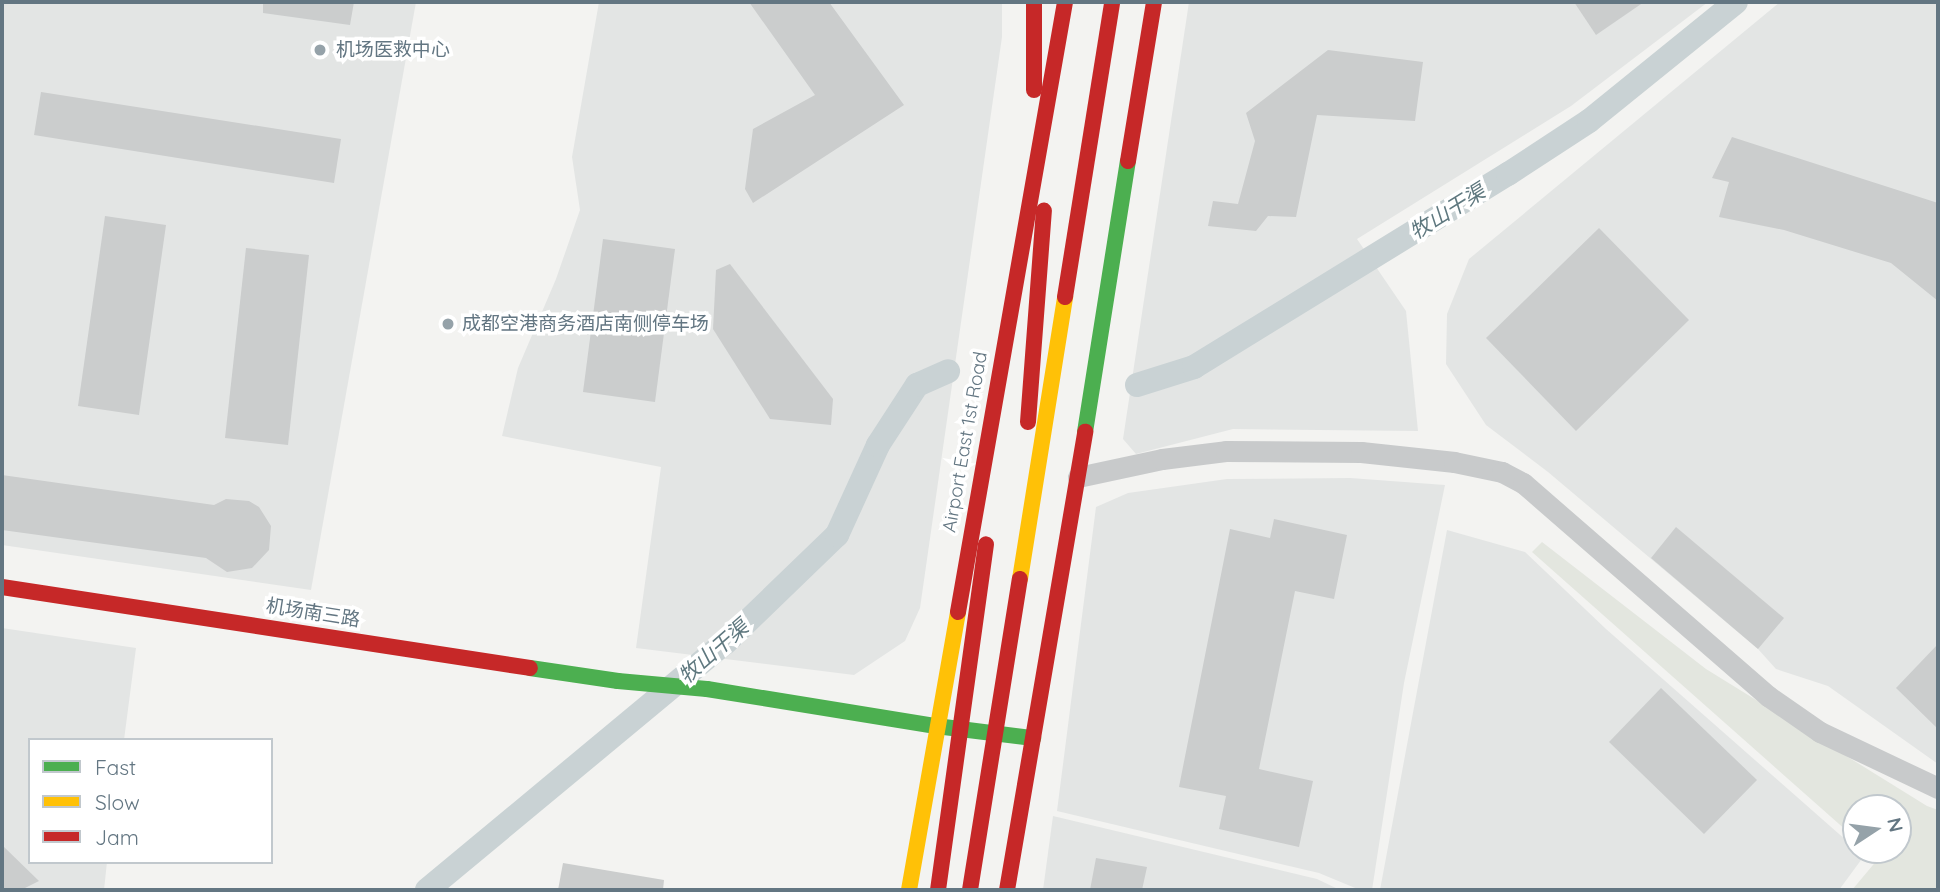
<!DOCTYPE html>
<html>
<head>
<meta charset="utf-8">
<style>
  body { margin:0 }
  #map { position:relative; width:1940px; height:892px; overflow:hidden; background:#f3f3f1; font-family:Quicksand,"Noto Sans SC",sans-serif }
  div>[style] { position:absolute }
  .built>* { inset:0; background:#e3e5e4 }
  .green>* { inset:0; background:#e3e6df }
  .canal>* { height:24px; margin:-12px; padding:0 12px; transform-origin:12px; border-radius:12px; background:#c9d2d4 }
  .building>* { inset:0; background:#cbcdcd }
  .street>* { height:21px; margin:-10.5px; padding:0 10.5px; transform-origin:10.5px; border-radius:10.5px; background:#c8cacb }
  .fast>* { height:16px; margin:-8px; padding:0 8px; transform-origin:8px; border-radius:8px; background:#4caf50 }
  .slow>* { height:16px; margin:-8px; padding:0 8px; transform-origin:8px; border-radius:8px; background:#ffc107 }
  .jam>* { height:16px; margin:-8px; padding:0 8px; transform-origin:8px; border-radius:8px; background:#c62828 }
  .dots>* { width:19px; height:19px; translate:-50% -50%; box-sizing:border-box; border:4px solid #fff; border-radius:50% }
  span { translate:-50% -50%; white-space:nowrap; text-align:center; line-height:1.15; -webkit-text-stroke:7px #fff; paint-order:stroke }
  .poi-label { font-size:19px; color:#637682 }
  .left { translate:0 -50%; text-align:left }
  .street-label { font-size:19px; color:#637682 }
  .water-label { font-size:21px; color:#5f787f; font-style:italic }
  .frame { position:absolute; inset:0; border:4px solid #637682; pointer-events:none }
  .legend { position:absolute; left:28px; top:738px; width:245px; height:126px; box-sizing:border-box; background:#fff; border:2px solid #c1c8cd; margin:0; padding:9px 12px; list-style:none; font-size:21px; color:#637682 }
  .legend li { display:flex; align-items:center; gap:14px; height:35px }
  .legend b { width:35px; border:2px solid #c1c8cd }
  .north { position:absolute; left:1842px; top:794px; width:70px; height:70px; box-sizing:border-box; background:#fff; border:2px solid #c1c8cd; border-radius:50%; rotate:77deg; font-size:19px; font-weight:700; line-height:28px; text-align:center; color:#637682 }
  .north::after { content:''; display:block; margin:auto; width:24px; height:32px; background:#95a2a9; clip-path:polygon(50% 0,100% 100%,50% 72%,0 100%) }
</style>
</head>
<body>
<div id="map">
  <div class="built">
    <i style="clip-path:polygon(2px 2px,416px 2px,311px 590px,2px 545px)"></i>
    <i style="clip-path:polygon(599px 2px,1002px 2px,1002px 37px,920px 608px,905px 641px,854px 675px,636px 648px,661px 467px,502px 436px,518px 368px,556px 279px,580px 210px,572px 157px)"></i>
    <i style="clip-path:polygon(1189px 2px,1708px 2px,1571px 106px,1357px 239px,1406px 311px,1418px 431px,1233px 429px,1136px 454px,1123px 439px)"></i>
    <i style="clip-path:polygon(1780px 2px,1938px 2px,1938px 764px,1828px 686px,1776px 669px,1758px 649px,1548px 472px,1486px 425px,1446px 364px,1447px 314px,1469px 259px)"></i>
    <i style="clip-path:polygon(1350px 478px,1445px 485px,1404px 683px,1372px 890px,1360px 890px,1319px 873px,1057px 811px,1096px 507px,1128px 493px,1227px 479px)"></i>
    <i style="clip-path:polygon(1447px 530px,1525px 552px,1606px 629px,1864px 856px,1839px 890px,1380px 890px)"></i>
    <i style="clip-path:polygon(2px 628px,136px 648px,124px 740px,30px 740px,30px 862px,107px 862px,104px 890px,2px 890px)"></i>
    <i style="clip-path:polygon(1053px 816px,1317px 879px,1340px 890px,1043px 890px)"></i>
  </div>
  <div class="green">
    <i style="clip-path:polygon(1542px 542px,1706px 669px,1927px 806px,1938px 810px,1938px 890px,1852px 890px,1878px 859px,1869px 850px,1898px 850px,1898px 808px,1856px 808px,1856px 839px,1532px 552px)"></i>
  </div>
  <div class="canal">
    <i style="left:1137px;top:385px;width:60px;rotate:-17.5deg"></i>
    <i style="left:1194px;top:367px;width:369px;rotate:-31.6deg"></i>
    <i style="left:1508px;top:174px;width:97px;rotate:-33.2deg"></i>
    <i style="left:1589px;top:121px;width:189px;rotate:-39deg"></i>
    <i style="left:427px;top:890px;width:387px;rotate:-39.7deg"></i>
    <i style="left:725px;top:643px;width:156px;rotate:-44deg"></i>
    <i style="left:837px;top:535px;width:99px;rotate:-65.5deg"></i>
    <i style="left:878px;top:445px;width:72px;rotate:-57deg"></i>
    <i style="left:917px;top:385px;width:34px;rotate:-24deg"></i>
  </div>
  <div class="building">
    <i style="clip-path:polygon(263px 2px,354px 2px,350px 25px,263px 13px)"></i>
    <i style="clip-path:polygon(749px 2px,829px 2px,904px 105px,753px 203px,745px 189px,753px 129px,815px 95px)"></i>
    <i style="clip-path:polygon(1574px 2px,1644px 2px,1596px 35px)"></i>
    <i style="clip-path:polygon(1328px 50px,1423px 62px,1415px 121px,1317px 115px,1296px 217px,1268px 216px,1256px 231px,1208px 226px,1213px 201px,1238px 204px,1255px 141px,1246px 113px)"></i>
    <i style="clip-path:polygon(41px 92px,341px 139px,334px 183px,34px 135px)"></i>
    <i style="clip-path:polygon(1732px 137px,1938px 203px,1938px 301px,1891px 263px,1784px 230px,1719px 217px,1729px 182px,1712px 178px)"></i>
    <i style="clip-path:polygon(105px 216px,166px 225px,139px 415px,78px 406px)"></i>
    <i style="clip-path:polygon(1599px 228px,1689px 320px,1576px 431px,1486px 338px)"></i>
    <i style="clip-path:polygon(603px 239px,675px 249px,655px 402px,583px 392px)"></i>
    <i style="clip-path:polygon(246px 248px,309px 255px,288px 445px,225px 438px)"></i>
    <i style="clip-path:polygon(730px 264px,833px 399px,831px 425px,770px 419px,713px 329px,716px 270px)"></i>
    <i style="clip-path:polygon(2px 475px,214px 505px,226px 499px,249px 501px,259px 507px,271px 526px,269px 550px,252px 568px,227px 572px,206px 558px,2px 530px)"></i>
    <i style="clip-path:polygon(1274px 519px,1347px 535px,1334px 599px,1295px 591px,1259px 769px,1313px 781px,1299px 847px,1219px 829px,1226px 796px,1179px 787px,1230px 529px,1270px 538px)"></i>
    <i style="clip-path:polygon(1676px 527px,1784px 618px,1758px 649px,1651px 558px)"></i>
    <i style="clip-path:polygon(1938px 644px,1938px 729px,1896px 688px)"></i>
    <i style="clip-path:polygon(1661px 688px,1757px 780px,1704px 834px,1609px 742px)"></i>
    <i style="clip-path:polygon(2px 845px,39px 881px,21px 890px,2px 890px)"></i>
    <i style="clip-path:polygon(1096px 858px,1147px 867px,1142px 890px,1090px 890px)"></i>
    <i style="clip-path:polygon(563px 863px,664px 880px,663px 890px,558px 890px)"></i>
  </div>
  <div class="street">
    <i style="left:1078px;top:477px;width:86px;rotate:-12.1deg"></i>
    <i style="left:1162px;top:459px;width:64px;rotate:-7.1deg"></i>
    <i style="left:1226px;top:451px;width:135px;rotate:0.4deg"></i>
    <i style="left:1361px;top:452px;width:94px;rotate:6.1deg"></i>
    <i style="left:1454px;top:462px;width:49px;rotate:11.8deg"></i>
    <i style="left:1502px;top:472px;width:24px;rotate:28deg"></i>
    <i style="left:1523px;top:483px;width:325px;rotate:41deg"></i>
    <i style="left:1768px;top:696px;width:63px;rotate:34.7deg"></i>
    <i style="left:1820px;top:732px;width:131px;rotate:25.4deg"></i>
  </div>
  <div class="fast">
    <i style="left:1085px;top:432px;width:274px;rotate:-81deg"></i>
    <i style="left:530px;top:668px;width:89px;rotate:8.4deg"></i>
    <i style="left:618px;top:681px;width:89px;rotate:5.1deg"></i>
    <i style="left:707px;top:689px;width:232px;rotate:9.2deg"></i>
    <i style="left:936px;top:726px;width:98px;rotate:7.1deg"></i>
  </div>
  <div class="slow">
    <i style="left:1020px;top:579px;width:286px;rotate:-80.9deg"></i>
    <i style="left:909px;top:890px;width:282px;rotate:-80deg"></i>
  </div>
  <div class="jam">
    <i style="left:1034px;top:2px;width:88px;rotate:90deg"></i>
    <i style="left:1128px;top:161px;width:161px;rotate:-80.7deg"></i>
    <i style="left:1065px;top:297px;width:299px;rotate:-80.9deg"></i>
    <i style="left:1028px;top:422px;width:212px;rotate:-85.7deg"></i>
    <i style="left:2px;top:587px;width:534px;rotate:8.72deg"></i>
    <i style="left:958px;top:612px;width:619px;rotate:-80.05deg"></i>
    <i style="left:938px;top:890px;width:349px;rotate:-82.1deg"></i>
    <i style="left:970px;top:890px;width:315px;rotate:-80.9deg"></i>
    <i style="left:1007px;top:890px;width:465px;rotate:-80.3deg"></i>
  </div>
  <div class="dots">
    <i style="left:320px;top:50px;background:#95a2a9"></i>
    <i style="left:448px;top:324px;background:#95a2a9"></i>
  </div>
  <div class="poi-label">
    <span class="left" style="left:336px;top:50px">机场医救中心</span>
    <span class="left" style="left:462px;top:324px">成都空港商务酒店南侧停车场</span>
  </div>
  <div class="street-label">
    <span style="left:965px;top:442px;rotate:-80deg">Airport East 1st Road</span>
    <span style="left:313px;top:613px;rotate:9deg">机场南三路</span>
  </div>
  <div class="water-label">
    <span style="left:1447px;top:211px;rotate:-32deg">牧山干渠</span>
    <span style="left:713px;top:651px;rotate:-41deg">牧山干渠</span>
  </div>
  <div class="frame"></div>
  <ul class="legend">
  <li><b style="height:9px;background:#4caf50"></b>Fast</li>
  <li><b style="height:9px;background:#ffc107"></b>Slow</li>
  <li><b style="height:9px;background:#c62828"></b>Jam</li>
  </ul>
  <div class="north">N</div>
</div>
</body>
</html>
